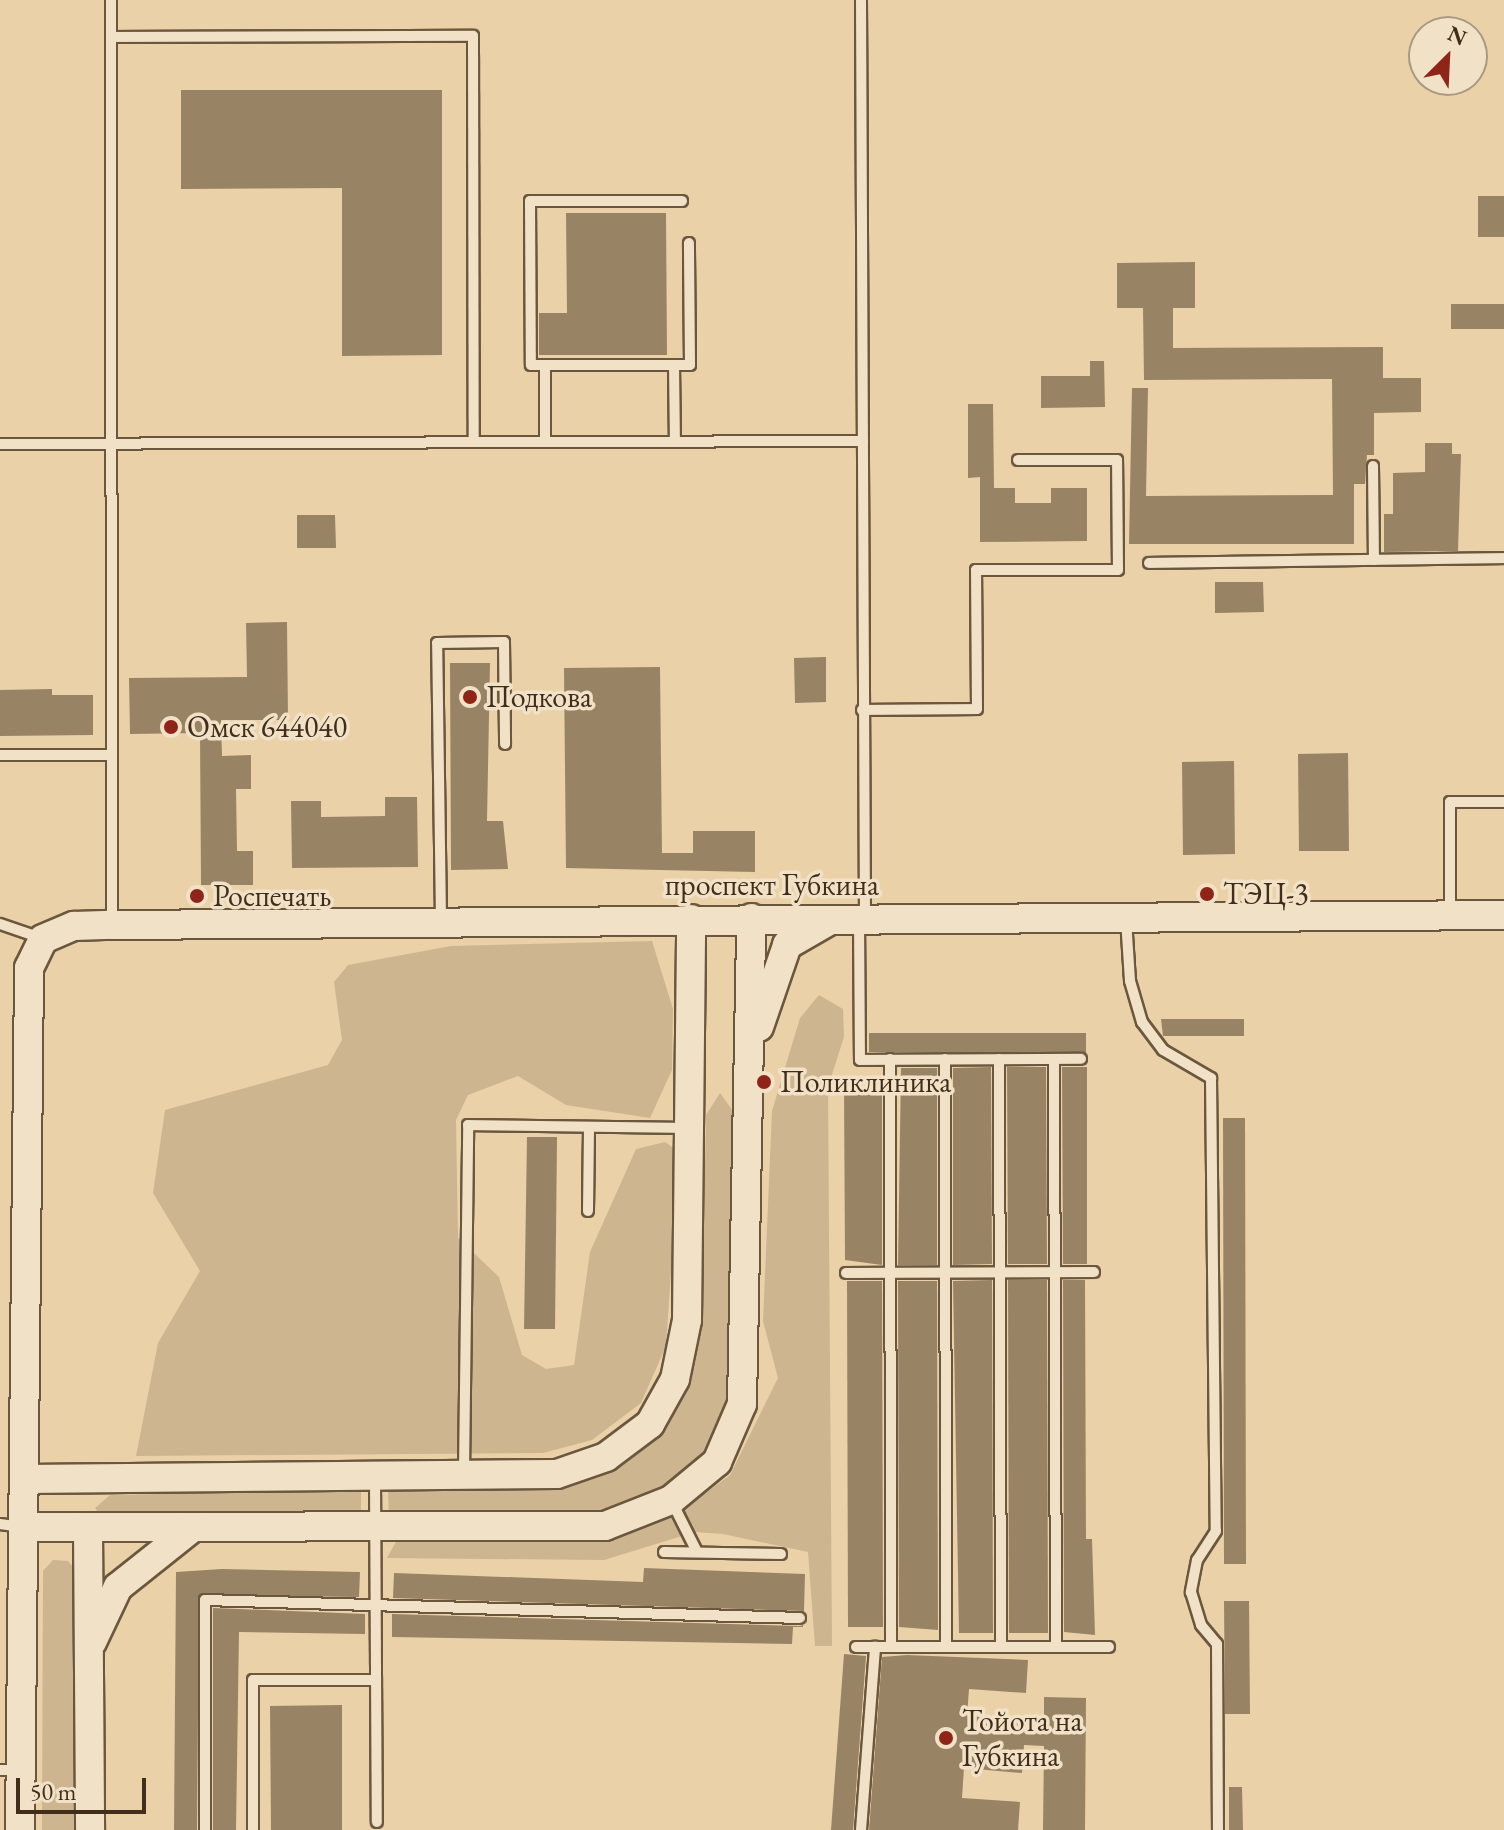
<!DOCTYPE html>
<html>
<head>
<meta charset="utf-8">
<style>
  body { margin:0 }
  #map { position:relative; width:1504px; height:1830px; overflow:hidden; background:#ead1a8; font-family:"EB Garamond",serif }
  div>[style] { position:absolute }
  .green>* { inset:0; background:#cdb590 }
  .building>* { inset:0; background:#988364 }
  .roads { filter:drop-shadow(2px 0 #6a573e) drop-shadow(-2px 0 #6a573e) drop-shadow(0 2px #6a573e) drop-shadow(0 -2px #6a573e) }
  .lane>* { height:10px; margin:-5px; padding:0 5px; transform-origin:5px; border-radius:5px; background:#f1e1c6 }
  .secondary>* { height:28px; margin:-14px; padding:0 14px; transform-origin:14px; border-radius:14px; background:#f1e1c6 }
  .dots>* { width:22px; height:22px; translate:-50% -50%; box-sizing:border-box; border:4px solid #f1e1c6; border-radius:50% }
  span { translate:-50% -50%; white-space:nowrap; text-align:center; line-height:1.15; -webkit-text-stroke:7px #f1e1c6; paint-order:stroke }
  .poi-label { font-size:30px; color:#402e1b }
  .left { translate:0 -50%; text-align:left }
  .street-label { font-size:30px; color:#402e1b }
  .north { position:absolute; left:1408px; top:16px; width:80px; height:80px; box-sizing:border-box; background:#f1e1c6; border:2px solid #aa9982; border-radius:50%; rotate:24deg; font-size:22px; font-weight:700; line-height:32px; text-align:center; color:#402e1b }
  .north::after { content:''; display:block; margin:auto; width:28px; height:36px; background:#8f2418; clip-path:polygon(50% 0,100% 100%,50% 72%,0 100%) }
  .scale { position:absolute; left:16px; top:1778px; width:130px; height:36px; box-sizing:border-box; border:4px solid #402e1b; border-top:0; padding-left:10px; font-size:24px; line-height:28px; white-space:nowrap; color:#402e1b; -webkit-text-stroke:6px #f1e1c6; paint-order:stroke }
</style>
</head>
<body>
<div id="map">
  <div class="green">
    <i style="clip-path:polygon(652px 941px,673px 1009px,672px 1070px,650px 1118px,566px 1105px,518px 1076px,468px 1095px,456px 1120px,458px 1238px,499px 1277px,522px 1355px,546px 1369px,574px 1365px,590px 1252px,636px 1149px,665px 1142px,679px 1152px,666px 1346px,641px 1403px,592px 1440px,543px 1453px,136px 1456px,158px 1343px,200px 1271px,153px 1193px,165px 1110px,328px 1065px,342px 1040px,334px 982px,348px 965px,451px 946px)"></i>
    <i style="clip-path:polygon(819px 995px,843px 1009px,844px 1037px,828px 1087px,832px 1646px,815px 1646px,808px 1552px,723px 1534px,695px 1532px,604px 1560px,387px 1558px,398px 1538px,610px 1537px,680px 1512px,730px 1475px,778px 1378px,763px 1321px,772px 1111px,800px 1018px)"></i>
    <i style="clip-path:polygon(720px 1093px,738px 1118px,732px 1402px,709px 1459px,666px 1493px,604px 1517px,389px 1519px,388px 1489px,559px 1486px,615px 1471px,663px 1435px,690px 1386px,702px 1323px,706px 1115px)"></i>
    <i style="clip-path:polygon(361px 1490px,361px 1519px,104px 1520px,95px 1508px,110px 1495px)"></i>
    <i style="clip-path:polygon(53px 1560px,68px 1561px,80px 1575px,80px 1830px,42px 1830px,43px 1571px)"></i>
  </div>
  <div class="building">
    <i style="clip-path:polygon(181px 90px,442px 90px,442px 355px,342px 356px,342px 188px,181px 189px)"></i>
    <i style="clip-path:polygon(1478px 196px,1504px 196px,1504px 237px,1478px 237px)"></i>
    <i style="clip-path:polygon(566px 213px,666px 213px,667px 355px,539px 355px,539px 313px,567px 313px)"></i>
    <i style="clip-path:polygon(1195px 262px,1195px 308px,1173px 308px,1173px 348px,1383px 347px,1383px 378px,1421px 378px,1421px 412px,1374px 413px,1374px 455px,1367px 455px,1365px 484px,1354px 484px,1354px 544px,1129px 544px,1132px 388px,1148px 388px,1146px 496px,1333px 495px,1332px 379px,1144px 380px,1143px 308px,1117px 308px,1117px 263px)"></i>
    <i style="clip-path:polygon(1451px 304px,1504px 304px,1504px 329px,1451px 329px)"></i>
    <i style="clip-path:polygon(1090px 361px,1104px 361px,1105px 407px,1041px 408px,1041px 376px,1090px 376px)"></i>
    <i style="clip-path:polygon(968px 404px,993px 404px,994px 488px,1015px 488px,1015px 503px,1051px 503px,1051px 488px,1087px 488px,1087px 541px,980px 542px,980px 477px,968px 478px)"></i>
    <i style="clip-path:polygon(1425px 443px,1452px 443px,1452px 454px,1461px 454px,1458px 551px,1384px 552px,1384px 514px,1393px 514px,1393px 473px,1425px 472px)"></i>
    <i style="clip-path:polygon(297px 515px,335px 515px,336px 548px,297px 548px)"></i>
    <i style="clip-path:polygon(1215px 582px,1263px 582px,1264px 612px,1215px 613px)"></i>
    <i style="clip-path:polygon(287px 622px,288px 720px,221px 720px,222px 756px,251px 755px,251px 789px,236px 789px,237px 851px,253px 851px,253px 885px,201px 885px,200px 733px,130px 734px,129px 678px,247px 677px,246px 623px)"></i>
    <i style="clip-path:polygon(826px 657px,826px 702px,795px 703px,794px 658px)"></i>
    <i style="clip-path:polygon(450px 663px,490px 663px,487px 821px,503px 821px,508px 869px,451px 870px)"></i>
    <i style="clip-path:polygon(660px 667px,662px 853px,693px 853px,693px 831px,755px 831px,755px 872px,566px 868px,564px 668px)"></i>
    <i style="clip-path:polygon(52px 689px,52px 695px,93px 695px,93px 735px,0 736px,0 690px)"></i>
    <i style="clip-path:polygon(1348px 753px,1349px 851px,1299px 851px,1298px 754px)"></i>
    <i style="clip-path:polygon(1234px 761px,1235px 854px,1183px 855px,1182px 762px)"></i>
    <i style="clip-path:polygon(385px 797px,417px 797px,418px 867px,292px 868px,291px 801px,321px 801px,321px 817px,385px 816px)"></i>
    <i style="clip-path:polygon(1161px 1019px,1244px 1019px,1244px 1036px,1163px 1036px)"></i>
    <i style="clip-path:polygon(869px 1033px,1086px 1033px,1086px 1053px,869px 1052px)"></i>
    <i style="clip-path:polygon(991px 1067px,992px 1264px,953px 1265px,953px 1068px)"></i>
    <i style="clip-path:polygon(1007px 1067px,1046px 1067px,1047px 1264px,1008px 1264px)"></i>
    <i style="clip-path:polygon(1062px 1067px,1087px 1067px,1087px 1264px,1063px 1264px)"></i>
    <i style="clip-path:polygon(901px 1068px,937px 1068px,937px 1265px,898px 1265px)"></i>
    <i style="clip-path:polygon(844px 1088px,882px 1088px,882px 1265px,845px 1260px)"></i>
    <i style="clip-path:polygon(1223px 1118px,1245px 1118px,1246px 1564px,1224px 1564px)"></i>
    <i style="clip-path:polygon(527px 1137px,557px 1137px,555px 1329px,524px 1329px)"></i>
    <i style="clip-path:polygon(992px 1280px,993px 1633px,959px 1633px,953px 1281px)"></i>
    <i style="clip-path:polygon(1008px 1280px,1047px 1280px,1048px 1633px,1009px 1633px)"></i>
    <i style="clip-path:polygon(1063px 1280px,1085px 1280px,1086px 1539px,1092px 1539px,1095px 1635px,1064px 1632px)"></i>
    <i style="clip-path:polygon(847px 1281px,882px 1281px,883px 1627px,848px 1627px)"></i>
    <i style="clip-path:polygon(898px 1281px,937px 1281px,938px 1630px,899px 1627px)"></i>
    <i style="clip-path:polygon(644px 1568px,805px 1574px,804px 1611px,393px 1598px,394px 1573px,643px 1582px)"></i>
    <i style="clip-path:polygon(222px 1569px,360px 1572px,359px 1597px,199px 1595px,197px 1830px,174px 1830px,176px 1572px)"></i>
    <i style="clip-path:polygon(1224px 1601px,1249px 1601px,1250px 1714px,1225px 1714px)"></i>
    <i style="clip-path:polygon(213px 1608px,365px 1614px,365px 1634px,239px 1632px,236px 1830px,213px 1830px)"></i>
    <i style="clip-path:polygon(392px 1614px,800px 1626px,803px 1625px,803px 1627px,793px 1627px,792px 1644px,392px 1637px)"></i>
    <i style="clip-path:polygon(844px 1654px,866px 1656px,853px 1830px,831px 1830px)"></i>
    <i style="clip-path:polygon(907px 1655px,1028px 1660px,1026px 1693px,969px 1689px,967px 1716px,1044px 1722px,1044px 1697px,1086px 1698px,1085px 1830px,1043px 1830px,1044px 1746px,1024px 1745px,1022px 1773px,964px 1768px,962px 1798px,1020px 1802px,1018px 1830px,869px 1830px,882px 1657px)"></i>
    <i style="clip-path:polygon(342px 1705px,342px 1830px,271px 1830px,270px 1706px)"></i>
    <i style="clip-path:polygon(1229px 1787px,1242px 1787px,1243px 1830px,1229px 1830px)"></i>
  </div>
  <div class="roads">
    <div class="lane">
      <i style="left:111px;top:0;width:922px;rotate:89.94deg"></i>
      <i style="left:861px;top:0;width:918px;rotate:89.75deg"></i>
      <i style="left:111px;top:37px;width:362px;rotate:-0.2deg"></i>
      <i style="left:473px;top:36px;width:406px;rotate:89.9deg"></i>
      <i style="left:682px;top:201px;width:152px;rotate:180deg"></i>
      <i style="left:530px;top:201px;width:164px;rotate:89.7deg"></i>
      <i style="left:531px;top:365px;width:159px"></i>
      <i style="left:690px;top:365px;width:122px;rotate:-90.5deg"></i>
      <i style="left:545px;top:365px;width:77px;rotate:90deg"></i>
      <i style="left:674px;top:365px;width:77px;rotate:89.3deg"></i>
      <i style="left:0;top:444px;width:863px;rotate:-0.2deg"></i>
      <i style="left:1373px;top:466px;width:94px;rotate:89.4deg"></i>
      <i style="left:1149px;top:563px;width:355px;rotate:-0.8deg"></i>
      <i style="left:862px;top:710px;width:115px;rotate:-0.5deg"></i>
      <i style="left:977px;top:709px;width:139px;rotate:-90.4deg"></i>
      <i style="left:976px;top:570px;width:142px"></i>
      <i style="left:1118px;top:570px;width:110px;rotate:-90.5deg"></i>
      <i style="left:1117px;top:460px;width:99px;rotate:180deg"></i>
      <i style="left:0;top:755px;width:112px"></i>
      <i style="left:1450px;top:914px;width:112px;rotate:-90deg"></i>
      <i style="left:1450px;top:802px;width:54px"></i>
      <i style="left:441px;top:919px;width:276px;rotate:-90.8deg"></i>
      <i style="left:437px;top:643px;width:67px;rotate:-0.9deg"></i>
      <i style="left:504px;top:642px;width:102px;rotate:89.4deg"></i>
      <i style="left:1126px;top:919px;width:62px;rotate:86.3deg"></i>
      <i style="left:1130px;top:981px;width:43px;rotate:73.7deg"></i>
      <i style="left:1142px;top:1022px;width:35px;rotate:53deg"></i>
      <i style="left:1163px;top:1050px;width:56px;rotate:30.3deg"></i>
      <i style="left:1211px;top:1078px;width:453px;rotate:89.4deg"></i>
      <i style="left:1216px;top:1531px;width:35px;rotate:123deg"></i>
      <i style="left:1197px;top:1560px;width:33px;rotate:101deg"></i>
      <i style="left:1191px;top:1592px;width:34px;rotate:73deg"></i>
      <i style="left:1201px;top:1625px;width:25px;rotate:50deg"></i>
      <i style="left:1217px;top:1644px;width:186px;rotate:89.7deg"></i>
      <i style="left:859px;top:920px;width:140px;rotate:89.6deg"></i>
      <i style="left:860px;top:1060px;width:221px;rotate:-0.3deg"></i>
      <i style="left:0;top:924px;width:43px;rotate:18.9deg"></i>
      <i style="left:890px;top:1059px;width:588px;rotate:89.9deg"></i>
      <i style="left:945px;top:1059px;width:588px;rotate:89.9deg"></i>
      <i style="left:999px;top:1059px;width:588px;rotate:89.81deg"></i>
      <i style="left:1054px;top:1059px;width:588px;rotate:89.81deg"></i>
      <i style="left:588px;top:1211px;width:84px;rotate:-89.3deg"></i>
      <i style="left:846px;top:1273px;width:248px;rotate:-0.2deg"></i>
      <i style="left:464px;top:1472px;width:347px;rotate:-89.3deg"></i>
      <i style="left:468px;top:1125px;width:217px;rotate:0.8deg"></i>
      <i style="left:375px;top:1478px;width:344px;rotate:89.7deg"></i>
      <i style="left:672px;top:1502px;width:56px;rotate:63.4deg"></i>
      <i style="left:0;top:1524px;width:22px;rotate:8deg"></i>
      <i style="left:664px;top:1552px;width:117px;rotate:1deg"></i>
      <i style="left:856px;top:1647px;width:253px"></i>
      <i style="left:0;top:1770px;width:18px"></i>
      <i style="left:205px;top:1830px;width:230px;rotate:-90deg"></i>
      <i style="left:205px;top:1600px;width:595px;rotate:1.73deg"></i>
      <i style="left:253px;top:1830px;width:150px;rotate:-90deg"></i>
      <i style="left:253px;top:1680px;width:123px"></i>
      <i style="left:861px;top:1830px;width:184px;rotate:-85.6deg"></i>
    </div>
    <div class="secondary">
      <i style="left:759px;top:1027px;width:87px;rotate:-71.1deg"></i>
      <i style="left:787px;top:945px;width:46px;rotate:-29.9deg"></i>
      <i style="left:24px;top:1479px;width:533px;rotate:-0.54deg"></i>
      <i style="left:557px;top:1474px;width:52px;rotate:-19.1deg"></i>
      <i style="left:606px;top:1457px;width:55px;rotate:-36.9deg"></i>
      <i style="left:650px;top:1424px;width:51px;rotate:-60.9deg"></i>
      <i style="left:675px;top:1379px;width:60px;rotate:-78.5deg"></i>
      <i style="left:687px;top:1320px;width:401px;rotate:-89.4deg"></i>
      <i style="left:23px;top:1527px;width:582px;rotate:-0.1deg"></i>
      <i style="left:605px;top:1526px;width:71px;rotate:-21.5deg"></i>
      <i style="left:671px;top:1500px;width:60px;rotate:-39.6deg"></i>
      <i style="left:717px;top:1462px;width:63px;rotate:-66.7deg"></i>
      <i style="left:742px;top:1404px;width:486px;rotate:-88.9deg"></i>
      <i style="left:88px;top:1529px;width:301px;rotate:89.6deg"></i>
      <i style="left:92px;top:1642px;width:61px;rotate:-64.7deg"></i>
      <i style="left:118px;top:1587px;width:93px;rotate:-38.5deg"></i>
      <i style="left:20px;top:1830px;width:862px;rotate:-89.4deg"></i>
      <i style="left:29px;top:968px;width:32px;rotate:-64deg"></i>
      <i style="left:43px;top:939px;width:34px;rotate:-23deg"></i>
      <i style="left:74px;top:926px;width:38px;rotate:-2deg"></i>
      <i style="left:112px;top:925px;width:1392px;rotate:-0.41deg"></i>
    </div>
  </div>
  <div class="dots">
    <i style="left:470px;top:697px;background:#8f2418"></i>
    <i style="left:171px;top:727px;background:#8f2418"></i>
    <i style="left:1207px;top:894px;background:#8f2418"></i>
    <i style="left:197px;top:896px;background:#8f2418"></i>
    <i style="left:764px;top:1082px;background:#8f2418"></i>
    <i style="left:946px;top:1738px;background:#8f2418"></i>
  </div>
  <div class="poi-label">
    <span class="left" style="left:486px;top:697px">Подкова</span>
    <span class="left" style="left:187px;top:727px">Омск 644040</span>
    <span class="left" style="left:1223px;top:894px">ТЭЦ-3</span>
    <span class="left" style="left:213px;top:896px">Роспечать</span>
    <span class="left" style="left:780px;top:1082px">Поликлиника</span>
    <span class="left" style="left:962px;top:1738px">Тойота на<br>Губкина</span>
  </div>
  <div class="street-label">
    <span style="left:772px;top:885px">проспект Губкина</span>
  </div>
  <div class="north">N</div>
  <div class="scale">50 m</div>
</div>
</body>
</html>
